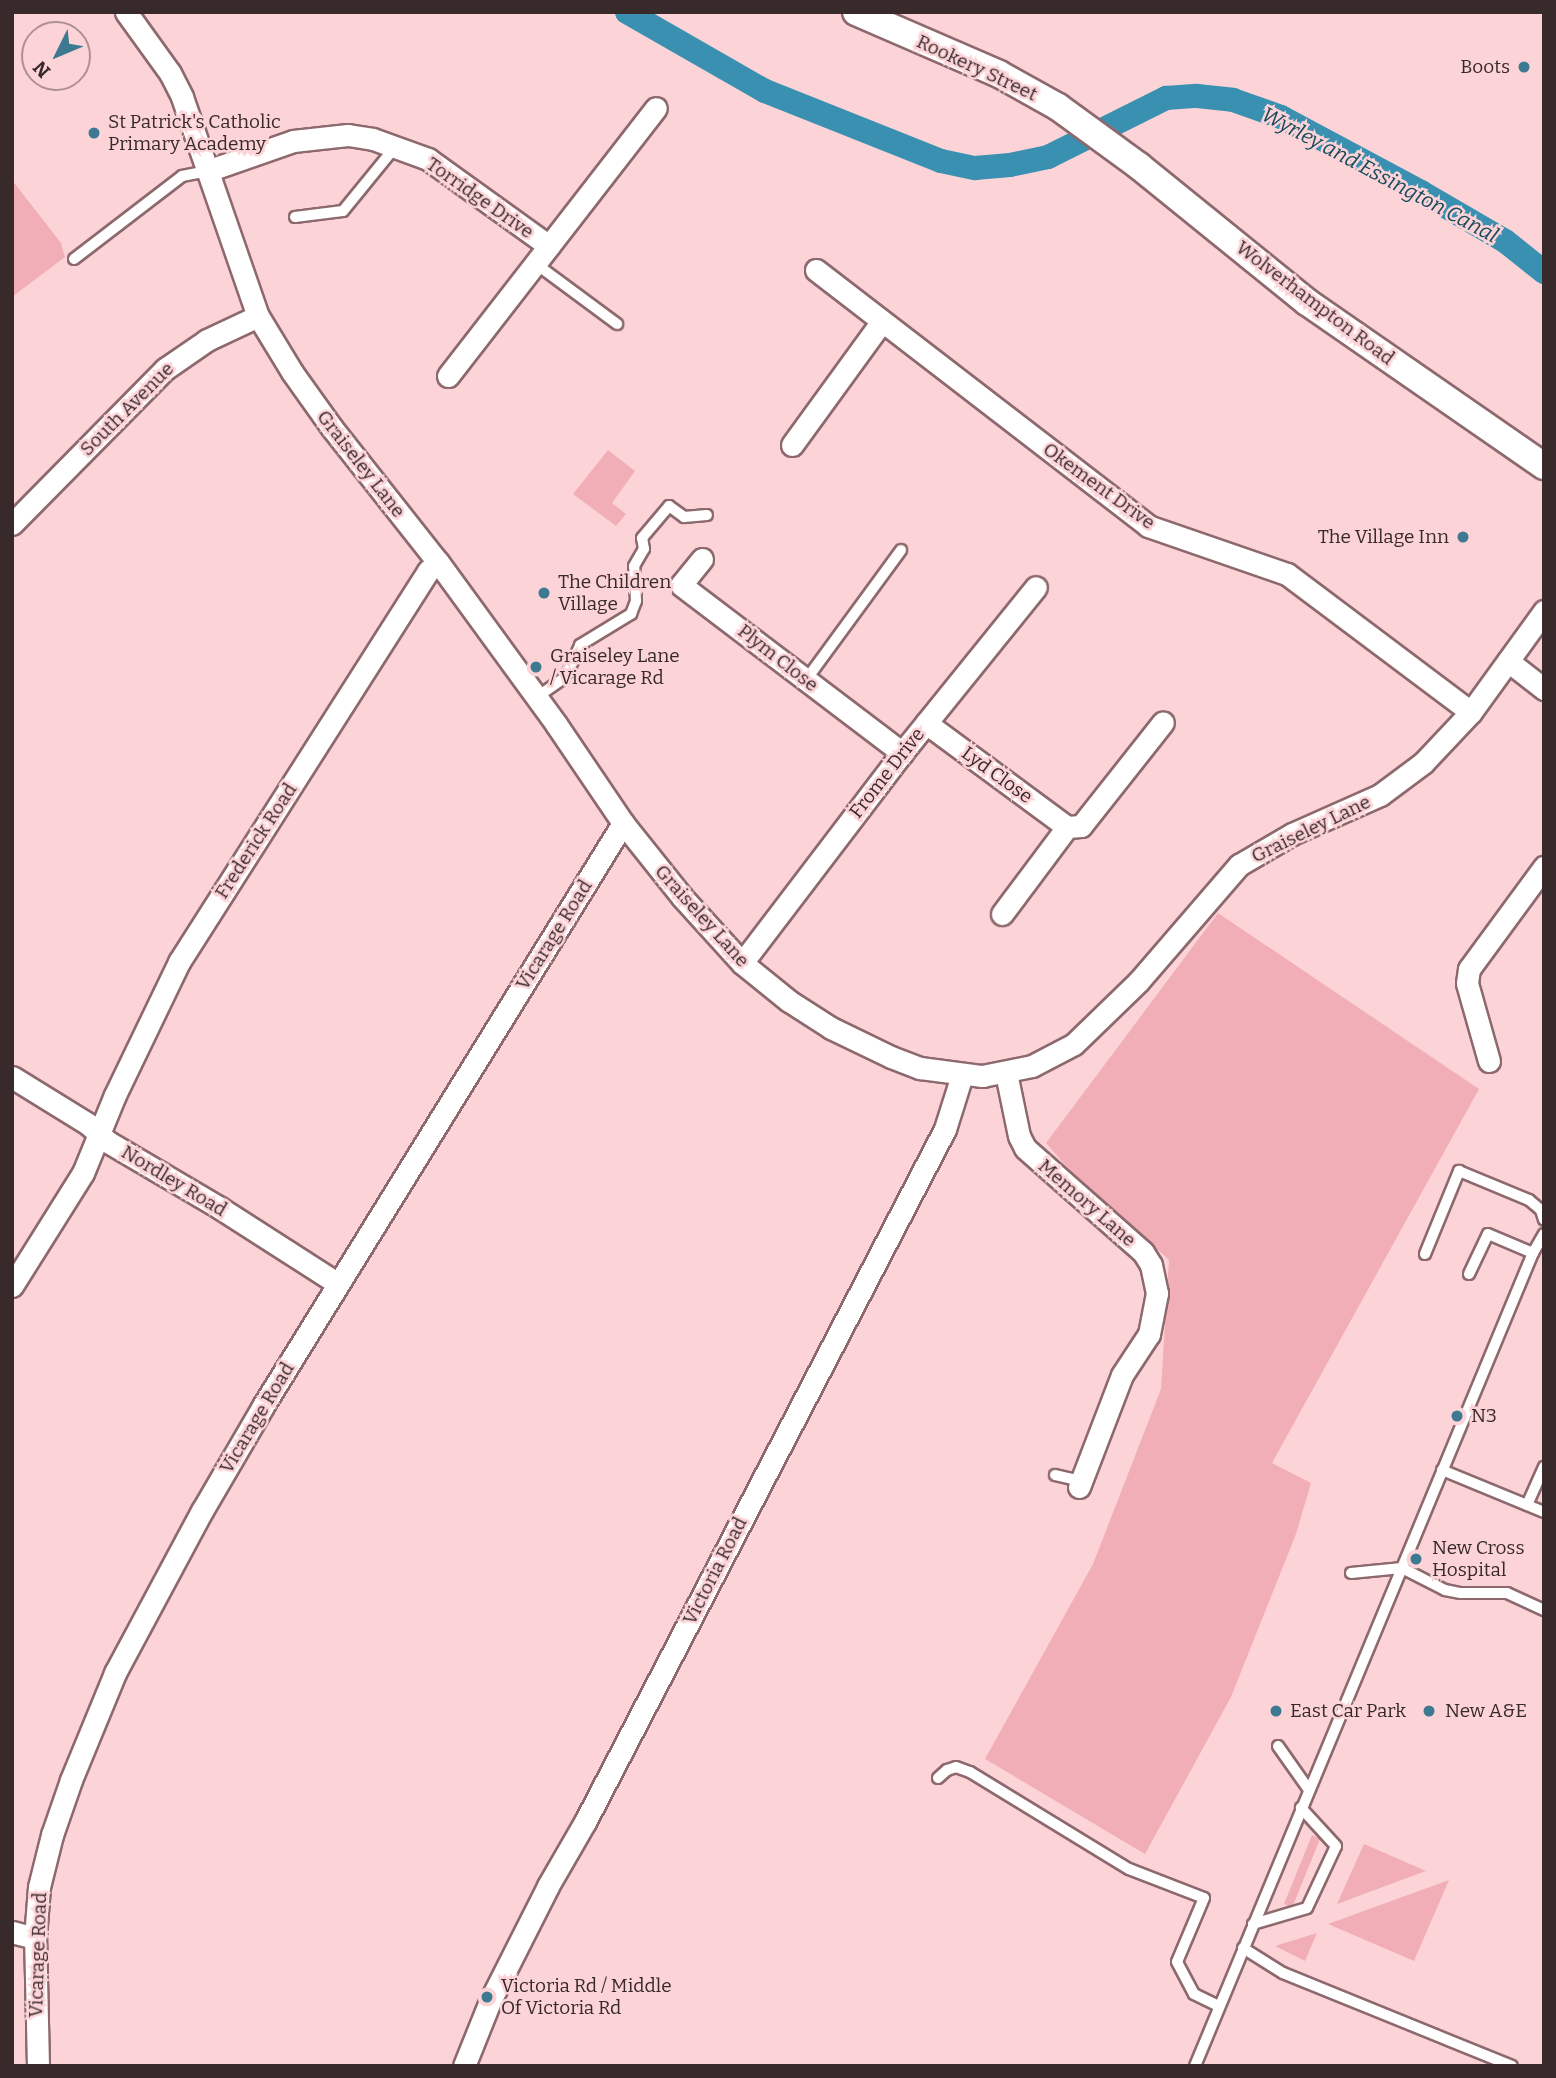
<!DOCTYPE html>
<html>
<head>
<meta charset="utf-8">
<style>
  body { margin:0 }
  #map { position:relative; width:1556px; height:2078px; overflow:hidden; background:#fcd4d8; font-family:Bitter,serif }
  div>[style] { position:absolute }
  .green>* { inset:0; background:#f2aeb6 }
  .canal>* { height:24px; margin:-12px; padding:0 12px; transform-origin:12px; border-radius:12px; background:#3990b0 }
  .roads { filter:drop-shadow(2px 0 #8d696d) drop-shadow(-2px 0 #8d696d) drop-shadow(0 2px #8d696d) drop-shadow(0 -2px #8d696d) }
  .service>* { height:10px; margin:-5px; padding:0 5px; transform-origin:5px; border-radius:5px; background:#fff }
  .minor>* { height:21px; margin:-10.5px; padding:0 10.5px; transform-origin:10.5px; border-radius:10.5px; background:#fff }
  .tertiary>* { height:26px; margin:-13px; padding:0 13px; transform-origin:13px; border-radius:13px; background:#fff }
  .dots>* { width:19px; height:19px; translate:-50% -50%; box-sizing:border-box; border:4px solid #fcd4d8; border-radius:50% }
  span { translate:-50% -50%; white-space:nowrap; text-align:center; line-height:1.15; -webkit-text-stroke:5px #fcd4d8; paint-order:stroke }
  .poi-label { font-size:19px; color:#38292b }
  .right { translate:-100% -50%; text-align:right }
  .left { translate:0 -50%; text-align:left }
  .street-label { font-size:19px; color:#38292b }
  .water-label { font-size:21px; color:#194a5c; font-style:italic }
  .frame { position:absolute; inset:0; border:14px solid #38292b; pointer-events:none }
  .north { position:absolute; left:21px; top:21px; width:70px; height:70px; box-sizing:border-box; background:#fcd4d8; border:2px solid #ae9093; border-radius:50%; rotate:227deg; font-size:19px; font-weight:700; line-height:28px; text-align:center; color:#38292b }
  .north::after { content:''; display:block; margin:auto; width:24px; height:32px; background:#3d7990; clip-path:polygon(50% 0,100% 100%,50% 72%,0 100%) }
</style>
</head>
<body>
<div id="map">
  <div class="green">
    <i style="clip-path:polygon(12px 180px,61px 243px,65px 257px,12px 297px)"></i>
    <i style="clip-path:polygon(608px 450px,635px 471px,612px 503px,626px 514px,616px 526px,573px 494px)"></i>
    <i style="clip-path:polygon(1218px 913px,1479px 1089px,1272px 1463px,1311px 1483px,1296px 1534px,1231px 1697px,1145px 1854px,985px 1759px,1093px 1564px,1161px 1389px,1169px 1260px,1065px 1165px,1046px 1143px)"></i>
    <i style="clip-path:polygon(1312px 1835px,1320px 1839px,1292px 1908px,1284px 1904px)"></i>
    <i style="clip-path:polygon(1364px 1844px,1426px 1871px,1337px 1904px)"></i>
    <i style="clip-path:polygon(1449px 1880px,1414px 1961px,1328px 1924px)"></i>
    <i style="clip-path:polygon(1317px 1933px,1305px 1961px,1275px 1946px)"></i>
  </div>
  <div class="canal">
    <i style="left:627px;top:12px;width:159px;rotate:29.8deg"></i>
    <i style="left:765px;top:91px;width:189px;rotate:21.7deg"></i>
    <i style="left:941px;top:161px;width:35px;rotate:12deg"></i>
    <i style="left:975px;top:168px;width:35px;rotate:-5deg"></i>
    <i style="left:1010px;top:165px;width:39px;rotate:-12deg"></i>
    <i style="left:1048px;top:157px;width:132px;rotate:-26.6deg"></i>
    <i style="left:1166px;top:98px;width:31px;rotate:-4deg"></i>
    <i style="left:1197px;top:96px;width:36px;rotate:6deg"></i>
    <i style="left:1233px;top:100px;width:51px;rotate:19.5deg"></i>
    <i style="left:1281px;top:117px;width:159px;rotate:28.2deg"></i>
    <i style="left:1421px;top:192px;width:97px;rotate:30.3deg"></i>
    <i style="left:1505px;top:241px;width:50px;rotate:38.5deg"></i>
  </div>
  <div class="roads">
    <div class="service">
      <i style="left:295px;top:217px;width:48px;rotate:-7.1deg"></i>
      <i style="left:343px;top:211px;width:84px;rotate:-50.8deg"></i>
      <i style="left:74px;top:259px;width:136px;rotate:-37.5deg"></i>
      <i style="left:182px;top:176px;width:25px;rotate:-11deg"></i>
      <i style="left:536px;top:264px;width:101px;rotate:36.5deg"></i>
      <i style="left:806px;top:680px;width:161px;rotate:-53.8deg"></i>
      <i style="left:537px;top:697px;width:35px;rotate:-35deg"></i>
      <i style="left:566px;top:677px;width:35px;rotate:-66deg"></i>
      <i style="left:580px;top:645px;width:60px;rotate:-31.3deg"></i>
      <i style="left:631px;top:614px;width:14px;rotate:-69deg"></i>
      <i style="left:636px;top:601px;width:35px;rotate:-93deg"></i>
      <i style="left:634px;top:566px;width:20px;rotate:-60deg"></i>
      <i style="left:644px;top:549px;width:11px;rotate:-100deg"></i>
      <i style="left:642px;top:538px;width:42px;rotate:-49.8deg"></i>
      <i style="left:669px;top:506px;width:19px;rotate:36deg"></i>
      <i style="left:684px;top:517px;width:23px;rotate:-5deg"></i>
      <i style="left:1425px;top:1254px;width:90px;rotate:-67.7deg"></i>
      <i style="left:1459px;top:1171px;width:76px;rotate:22.5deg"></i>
      <i style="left:1529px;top:1200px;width:16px;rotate:40deg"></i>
      <i style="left:1541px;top:1210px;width:10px;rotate:73deg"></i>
      <i style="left:1469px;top:1274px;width:44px;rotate:-64.6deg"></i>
      <i style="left:1488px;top:1234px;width:49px;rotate:22.9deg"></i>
      <i style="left:1442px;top:1470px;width:110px;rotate:22.4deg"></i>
      <i style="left:1055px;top:1475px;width:28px;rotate:13deg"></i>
      <i style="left:1527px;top:1505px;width:42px;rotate:-65.9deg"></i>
      <i style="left:1351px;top:1573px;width:51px;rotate:-5.6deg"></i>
      <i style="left:1402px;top:1568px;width:48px;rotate:27.1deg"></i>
      <i style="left:1445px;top:1590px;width:16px;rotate:11deg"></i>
      <i style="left:1461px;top:1593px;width:46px"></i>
      <i style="left:1507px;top:1593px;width:41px;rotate:24.7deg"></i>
      <i style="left:1278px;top:1746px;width:54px;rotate:54.8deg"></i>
      <i style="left:938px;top:1778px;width:12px;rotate:-42deg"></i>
      <i style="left:947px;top:1770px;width:9px;rotate:-18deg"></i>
      <i style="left:956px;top:1767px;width:15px;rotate:20deg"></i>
      <i style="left:970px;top:1772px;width:186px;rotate:31.4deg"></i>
      <i style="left:1129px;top:1869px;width:80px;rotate:21.1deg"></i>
      <i style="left:1204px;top:1898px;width:69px;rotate:112.9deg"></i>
      <i style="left:1177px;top:1962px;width:36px;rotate:62deg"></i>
      <i style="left:1194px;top:1994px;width:28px;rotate:26deg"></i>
      <i style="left:1253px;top:1924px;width:56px;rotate:-16.5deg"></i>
      <i style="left:1307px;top:1908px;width:68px;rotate:-64.9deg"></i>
      <i style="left:1336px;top:1846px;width:52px;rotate:-132.6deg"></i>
      <i style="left:1243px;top:1948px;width:47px;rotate:32deg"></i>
      <i style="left:1283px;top:1973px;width:247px;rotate:22.1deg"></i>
      <i style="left:1195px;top:2066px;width:880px;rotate:-67.43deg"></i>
      <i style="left:1533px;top:1253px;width:22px;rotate:-60deg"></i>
    </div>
    <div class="minor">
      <i style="left:126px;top:12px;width:75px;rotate:54.2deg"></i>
      <i style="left:170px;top:73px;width:27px;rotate:63deg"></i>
      <i style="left:182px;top:97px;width:232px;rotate:70.9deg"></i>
      <i style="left:258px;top:316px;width:66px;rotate:58.7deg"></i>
      <i style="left:292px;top:372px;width:69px;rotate:54.5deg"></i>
      <i style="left:332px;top:428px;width:171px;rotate:51.7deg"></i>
      <i style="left:438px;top:562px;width:200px;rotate:53.9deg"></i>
      <i style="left:556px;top:724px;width:120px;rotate:55.9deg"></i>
      <i style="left:623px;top:823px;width:95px;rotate:51.4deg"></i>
      <i style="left:682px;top:897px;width:89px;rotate:47.7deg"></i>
      <i style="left:742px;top:963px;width:60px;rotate:39deg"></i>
      <i style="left:789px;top:1001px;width:50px;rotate:32.7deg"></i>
      <i style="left:831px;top:1028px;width:67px;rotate:25.8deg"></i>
      <i style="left:891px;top:1057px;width:31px;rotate:21deg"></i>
      <i style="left:920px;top:1068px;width:63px;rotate:7.4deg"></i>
      <i style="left:982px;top:1076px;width:51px;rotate:-11.3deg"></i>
      <i style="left:1032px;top:1066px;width:47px;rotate:-27.6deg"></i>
      <i style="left:1074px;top:1044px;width:89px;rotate:-44.1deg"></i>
      <i style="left:1138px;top:982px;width:155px;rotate:-49.2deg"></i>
      <i style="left:1239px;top:865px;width:61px;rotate:-30.3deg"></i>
      <i style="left:1292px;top:834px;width:96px;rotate:-23.9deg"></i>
      <i style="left:1380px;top:795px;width:54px;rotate:-36.7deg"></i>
      <i style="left:1423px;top:763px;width:70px;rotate:-46.7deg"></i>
      <i style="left:1471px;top:712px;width:125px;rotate:-54.1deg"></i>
      <i style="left:207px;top:171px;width:91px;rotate:-19.2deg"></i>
      <i style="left:293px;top:141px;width:55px;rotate:-6.2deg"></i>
      <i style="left:348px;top:135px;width:25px;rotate:9deg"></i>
      <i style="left:373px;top:139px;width:59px;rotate:20deg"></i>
      <i style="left:428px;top:159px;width:149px;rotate:35.7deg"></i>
      <i style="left:816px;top:270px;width:419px;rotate:37.6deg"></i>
      <i style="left:1148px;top:526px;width:147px;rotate:19.1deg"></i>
      <i style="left:1287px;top:574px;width:230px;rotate:36.9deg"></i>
      <i style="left:448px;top:376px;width:339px;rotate:-52.2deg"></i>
      <i style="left:792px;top:445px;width:153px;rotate:-54deg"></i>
      <i style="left:12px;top:524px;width:218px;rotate:-45.4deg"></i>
      <i style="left:165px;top:369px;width:51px;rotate:-34.6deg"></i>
      <i style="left:207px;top:340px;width:56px;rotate:-25.2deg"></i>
      <i style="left:702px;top:559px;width:33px;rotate:129deg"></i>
      <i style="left:681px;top:585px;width:278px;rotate:37.2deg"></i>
      <i style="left:1508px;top:661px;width:46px;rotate:37.9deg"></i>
      <i style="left:926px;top:723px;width:175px;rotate:36.4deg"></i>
      <i style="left:1067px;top:827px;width:14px;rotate:-4deg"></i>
      <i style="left:1081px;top:826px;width:132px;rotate:-51.7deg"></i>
      <i style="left:1002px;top:914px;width:109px;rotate:-53.2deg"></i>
      <i style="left:742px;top:963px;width:264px;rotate:-52.7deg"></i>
      <i style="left:902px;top:753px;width:213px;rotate:-51.1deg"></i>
      <i style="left:1489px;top:1061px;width:81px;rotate:-105.8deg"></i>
      <i style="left:1467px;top:983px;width:14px;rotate:-82deg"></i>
      <i style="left:1469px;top:969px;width:127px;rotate:-53.7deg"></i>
      <i style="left:1006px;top:1073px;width:64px;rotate:78.3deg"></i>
      <i style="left:1019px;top:1136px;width:13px;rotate:63deg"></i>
      <i style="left:1025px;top:1148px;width:157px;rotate:41.4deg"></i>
      <i style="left:1143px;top:1252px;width:15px;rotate:58deg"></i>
      <i style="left:1151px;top:1265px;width:29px;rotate:78deg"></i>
      <i style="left:1157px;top:1293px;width:42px;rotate:101deg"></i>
      <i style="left:1149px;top:1334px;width:49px;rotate:123.4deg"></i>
      <i style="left:1122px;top:1375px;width:120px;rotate:111deg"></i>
      <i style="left:12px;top:1077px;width:89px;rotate:31.7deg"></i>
      <i style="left:88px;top:1124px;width:27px;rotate:42deg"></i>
      <i style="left:108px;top:1142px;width:130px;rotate:30.5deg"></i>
      <i style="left:220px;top:1208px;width:139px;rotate:32.7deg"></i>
      <i style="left:12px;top:1286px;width:133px;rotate:-57.9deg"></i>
      <i style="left:83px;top:1173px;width:84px;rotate:-67.7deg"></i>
      <i style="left:115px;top:1095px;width:148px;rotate:-64.3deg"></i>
      <i style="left:179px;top:962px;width:464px;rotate:-57.5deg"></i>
      <i style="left:428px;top:571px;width:13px;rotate:-42deg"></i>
      <i style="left:12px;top:1932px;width:24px;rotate:15deg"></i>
      <i style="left:38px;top:2066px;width:128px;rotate:-91.3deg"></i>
      <i style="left:35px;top:1938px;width:51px;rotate:-85.5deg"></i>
      <i style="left:39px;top:1887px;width:54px;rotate:-76deg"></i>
      <i style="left:52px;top:1835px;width:58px;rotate:-70.9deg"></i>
      <i style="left:71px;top:1780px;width:116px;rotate:-67.6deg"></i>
      <i style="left:115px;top:1673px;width:184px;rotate:-61.8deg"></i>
      <i style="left:202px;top:1511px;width:121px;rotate:-59.8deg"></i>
      <i style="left:263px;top:1406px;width:685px;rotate:-58.3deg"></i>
      <i style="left:464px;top:2066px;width:72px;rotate:-68.1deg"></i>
      <i style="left:491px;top:1999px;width:127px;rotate:-63.2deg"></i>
      <i style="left:548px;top:1886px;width:74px;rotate:-60deg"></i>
      <i style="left:585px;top:1822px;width:781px;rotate:-62.55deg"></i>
      <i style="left:945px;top:1129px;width:57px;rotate:-72.5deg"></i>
    </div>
    <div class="tertiary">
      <i style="left:856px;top:12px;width:156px;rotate:23.4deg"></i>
      <i style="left:999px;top:74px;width:68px;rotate:29.2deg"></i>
      <i style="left:1058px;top:107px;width:100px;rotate:36.1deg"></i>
      <i style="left:1139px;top:166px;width:216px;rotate:39deg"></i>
      <i style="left:1307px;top:302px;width:288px;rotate:34.7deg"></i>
    </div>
  </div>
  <div class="dots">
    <i style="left:1524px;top:67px;background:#3d7990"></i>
    <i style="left:94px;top:133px;background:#3d7990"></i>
    <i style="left:1463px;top:537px;background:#3d7990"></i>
    <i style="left:544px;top:593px;background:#3d7990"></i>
    <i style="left:536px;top:667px;background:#3d7990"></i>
    <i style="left:1457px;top:1416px;background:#3d7990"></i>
    <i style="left:1416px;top:1559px;background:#3d7990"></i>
    <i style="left:1276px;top:1711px;background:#3d7990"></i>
    <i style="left:1429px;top:1711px;background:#3d7990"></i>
    <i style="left:487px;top:1997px;background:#3d7990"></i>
  </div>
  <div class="poi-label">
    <span class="right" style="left:1510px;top:67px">Boots</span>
    <span class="left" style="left:108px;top:133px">St Patrick's Catholic<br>Primary Academy</span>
    <span class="right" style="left:1449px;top:537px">The Village Inn</span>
    <span class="left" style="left:558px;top:593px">The Children<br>Village</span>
    <span class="left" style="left:550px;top:667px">Graiseley Lane<br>/ Vicarage Rd</span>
    <span class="left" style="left:1471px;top:1416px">N3</span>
    <span class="left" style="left:1432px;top:1559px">New Cross<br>Hospital</span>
    <span class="left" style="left:1290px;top:1711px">East Car Park</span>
    <span class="left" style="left:1445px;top:1711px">New A&amp;E</span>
    <span class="left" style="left:501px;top:1997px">Victoria Rd / Middle<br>Of Victoria Rd</span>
  </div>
  <div class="street-label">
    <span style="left:977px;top:68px;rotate:25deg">Rookery Street</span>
    <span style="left:480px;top:198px;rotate:35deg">Torridge Drive</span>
    <span style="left:1315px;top:303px;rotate:37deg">Wolverhampton Road</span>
    <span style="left:127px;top:409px;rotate:-45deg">South Avenue</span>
    <span style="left:361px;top:464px;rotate:52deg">Graiseley Lane</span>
    <span style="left:1099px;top:486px;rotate:36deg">Okement Drive</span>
    <span style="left:778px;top:658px;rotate:38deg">Plym Close</span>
    <span style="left:887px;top:773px;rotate:-52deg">Frome Drive</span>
    <span style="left:997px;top:775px;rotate:36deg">Lyd Close</span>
    <span style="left:1311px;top:829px;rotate:-26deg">Graiseley Lane</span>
    <span style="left:256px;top:841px;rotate:-57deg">Frederick Road</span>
    <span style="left:702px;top:916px;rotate:48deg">Graiseley Lane</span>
    <span style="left:554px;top:935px;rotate:-58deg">Vicarage Road</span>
    <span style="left:174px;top:1181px;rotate:31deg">Nordley Road</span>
    <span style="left:1087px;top:1203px;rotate:41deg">Memory Lane</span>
    <span style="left:257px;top:1418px;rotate:-59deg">Vicarage Road</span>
    <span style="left:715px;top:1571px;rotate:-63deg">Victoria Road</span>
    <span style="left:38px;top:1955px;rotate:-88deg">Vicarage Road</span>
  </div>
  <div class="water-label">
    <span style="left:1380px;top:175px;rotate:28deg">Wyrley and Essington Canal</span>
  </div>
  <div class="frame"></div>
  <div class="north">N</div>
</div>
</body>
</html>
